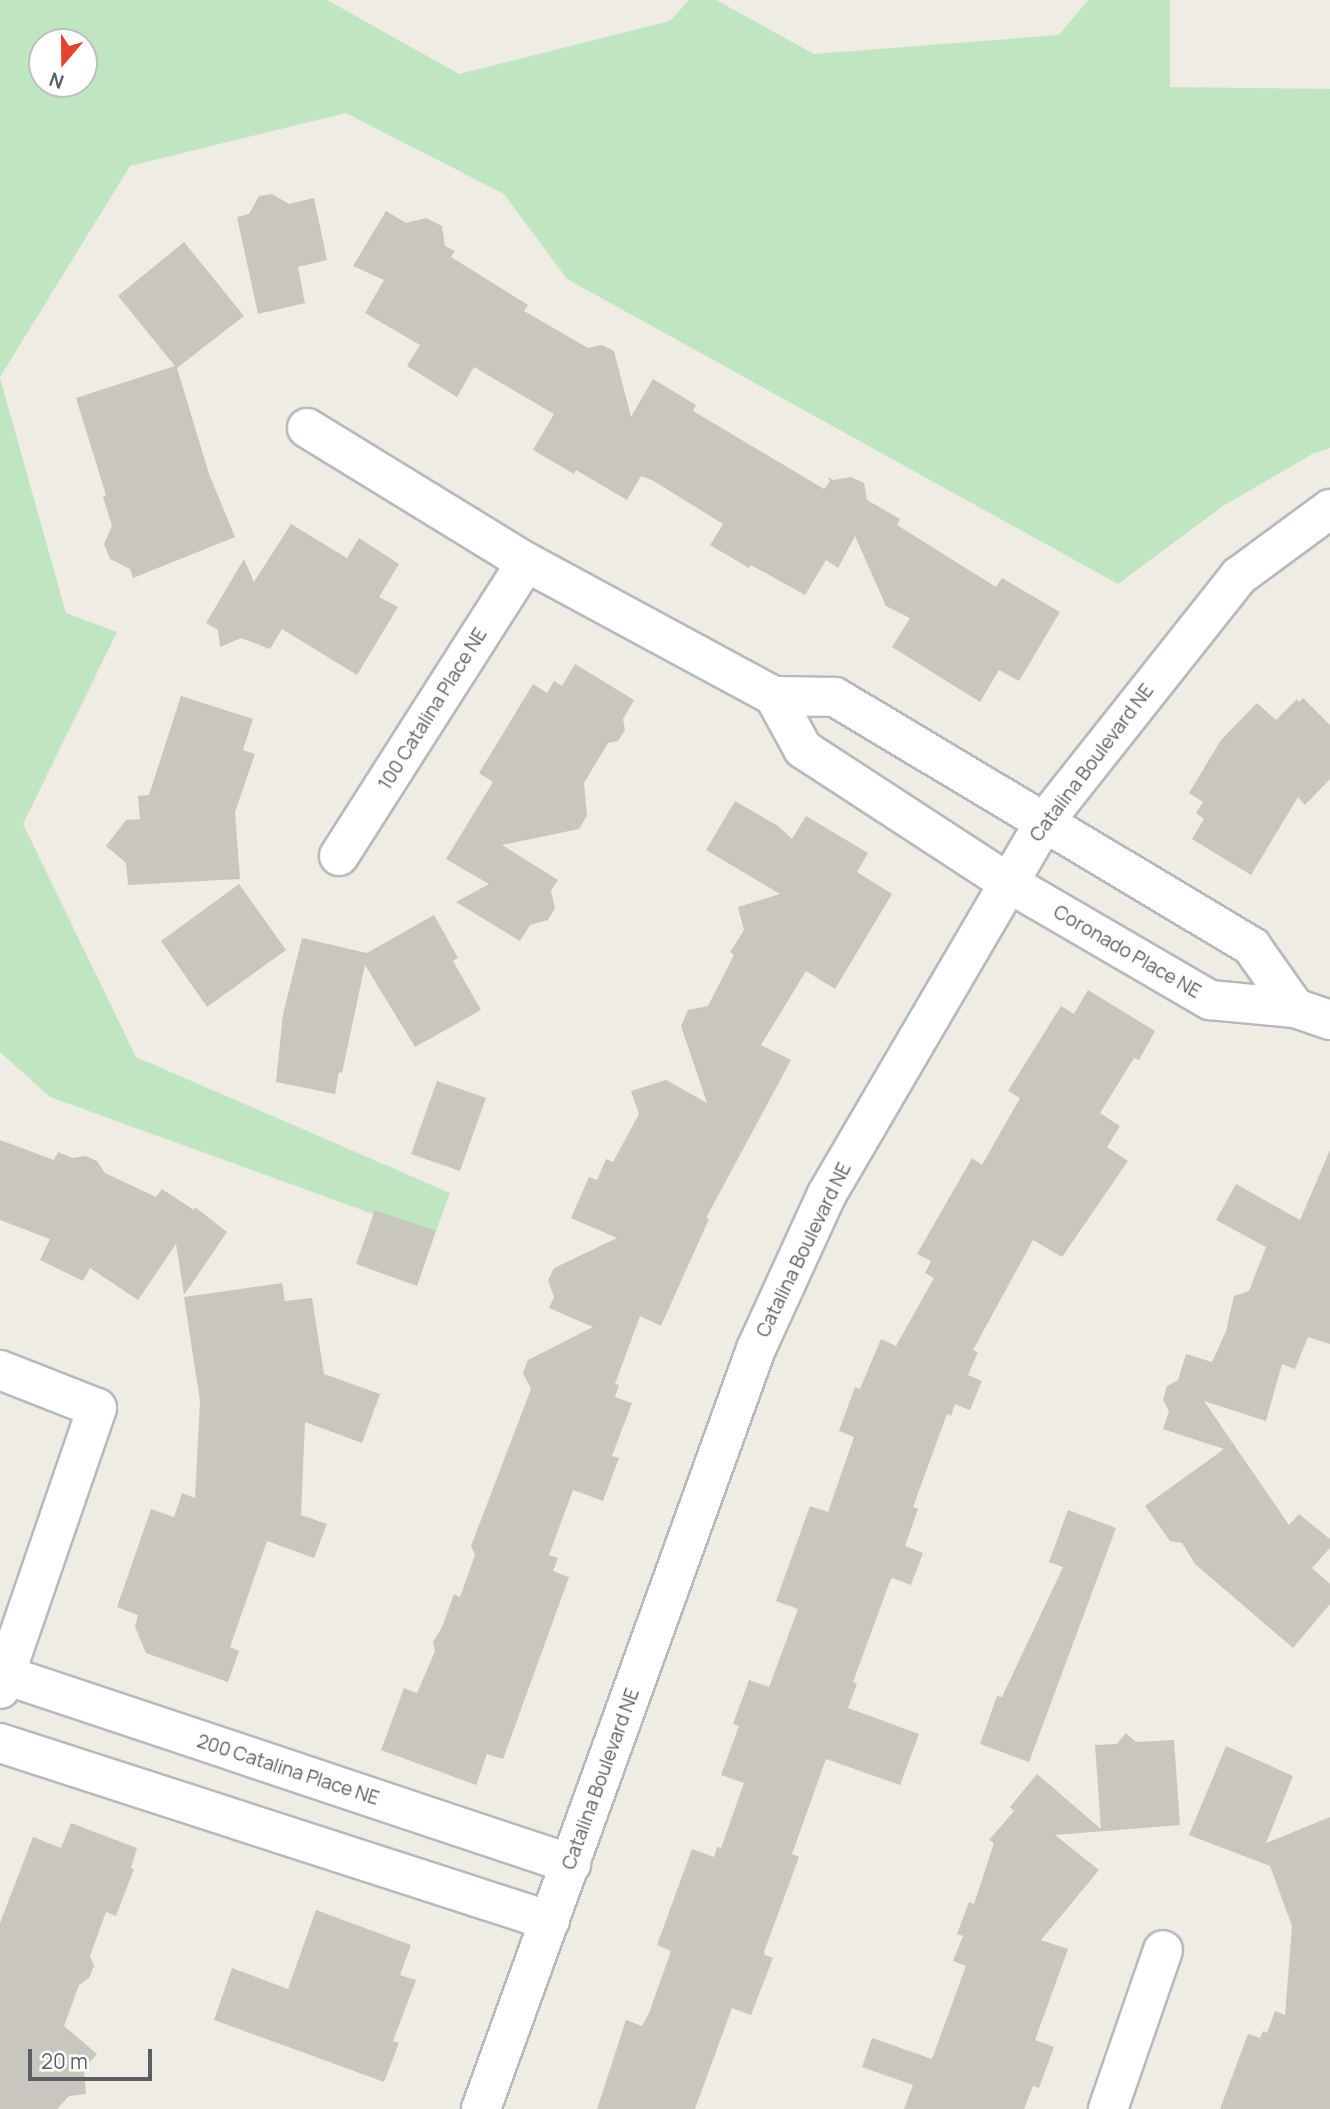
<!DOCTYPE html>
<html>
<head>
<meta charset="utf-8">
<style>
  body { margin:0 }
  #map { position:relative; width:1330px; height:2109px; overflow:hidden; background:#eeece3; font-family:Manrope,sans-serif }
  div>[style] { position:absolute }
  .green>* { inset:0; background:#bfe6c0 }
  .building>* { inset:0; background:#c9c6c0 }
  .roads { filter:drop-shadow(2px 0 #b6b9bd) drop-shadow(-2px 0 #b6b9bd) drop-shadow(0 2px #b6b9bd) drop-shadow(0 -2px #b6b9bd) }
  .street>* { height:38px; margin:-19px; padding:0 19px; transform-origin:19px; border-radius:19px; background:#fff }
  .secondary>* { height:38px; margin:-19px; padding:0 19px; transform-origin:19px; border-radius:19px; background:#fff }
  span { translate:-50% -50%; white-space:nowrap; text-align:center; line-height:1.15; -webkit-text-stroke:5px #fff; paint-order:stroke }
  .street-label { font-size:19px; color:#5b5f64 }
  .north { position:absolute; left:28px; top:28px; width:70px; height:70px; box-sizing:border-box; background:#fff; border:2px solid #bdbfc1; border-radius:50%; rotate:200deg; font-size:19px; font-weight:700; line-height:28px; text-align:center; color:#5b5f64 }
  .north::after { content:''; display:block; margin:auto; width:24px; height:32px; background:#ea402e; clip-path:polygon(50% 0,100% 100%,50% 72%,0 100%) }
  .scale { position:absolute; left:28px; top:2049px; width:124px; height:32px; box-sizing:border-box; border:4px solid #5b5f64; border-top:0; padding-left:9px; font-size:21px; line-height:24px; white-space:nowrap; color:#5b5f64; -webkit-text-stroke:5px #fff; paint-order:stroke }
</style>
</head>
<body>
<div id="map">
  <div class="green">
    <i style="clip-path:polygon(evenodd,0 0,327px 0,459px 74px,670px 21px,689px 0,716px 0,814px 54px,1059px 35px,1088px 0,1170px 0,1170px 87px,1330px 89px,1330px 448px,1314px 453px,1223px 506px,1118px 584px,567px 279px,504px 194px,346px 113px,130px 166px,0 377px,0 0,84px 42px,84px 84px,42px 84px,42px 42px,84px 42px)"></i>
    <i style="clip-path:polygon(0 378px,66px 613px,117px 632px,23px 824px,136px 1057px,450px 1193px,434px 1236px,50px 1097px,0 1052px)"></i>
  </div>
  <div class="building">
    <i style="clip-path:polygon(272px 194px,289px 204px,314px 198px,327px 260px,298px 267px,305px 303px,258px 314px,237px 217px,249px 214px,259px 196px)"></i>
    <i style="clip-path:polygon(386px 211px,406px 223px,426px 218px,442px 226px,445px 246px,455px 251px,451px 257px,528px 305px,524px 311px,588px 348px,602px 345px,614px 351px,631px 417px,653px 379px,696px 405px,693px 411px,824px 489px,830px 481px,828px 477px,833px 480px,851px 477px,864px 483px,867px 500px,900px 519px,897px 525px,996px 587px,1002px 578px,1060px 612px,1019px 681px,999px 670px,980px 702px,892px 647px,910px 618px,886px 606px,855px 536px,838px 568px,826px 560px,805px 595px,751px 565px,749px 568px,710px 545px,723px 524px,652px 480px,641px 476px,627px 500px,576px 470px,574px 474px,533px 450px,554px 414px,474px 367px,457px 397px,407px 366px,420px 345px,365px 313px,384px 280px,353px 266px)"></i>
    <i style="clip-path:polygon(184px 242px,244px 316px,177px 368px,209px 474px,235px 537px,133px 578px,130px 569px,110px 559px,104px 544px,112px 526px,103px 497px,106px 495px,76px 398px,175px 366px,118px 296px)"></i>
    <i style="clip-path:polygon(291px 524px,347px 558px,359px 538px,399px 564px,379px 597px,398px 607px,357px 675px,282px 629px,270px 649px,241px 638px,220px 647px,218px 630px,206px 623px,244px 559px,254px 582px)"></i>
    <i style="clip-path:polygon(575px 664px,634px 700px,623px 719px,625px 730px,618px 741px,608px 743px,584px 783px,587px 816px,579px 829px,502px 845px,558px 880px,551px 891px,555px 908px,548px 920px,530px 925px,520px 941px,456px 902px,489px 884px,446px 859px,493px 782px,479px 773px,533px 684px,547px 693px,554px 681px,562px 686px)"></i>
    <i style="clip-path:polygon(181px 696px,253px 719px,243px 750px,255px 754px,235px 812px,240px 879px,128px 885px,126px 863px,106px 846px,126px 820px,140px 819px,138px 796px,149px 795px)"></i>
    <i style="clip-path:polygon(1303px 698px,1330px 725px,1330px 779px,1305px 805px,1298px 797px,1251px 875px,1192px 839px,1204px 819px,1196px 813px,1203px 802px,1189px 793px,1221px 740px,1257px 703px,1276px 720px,1297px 699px,1299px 702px)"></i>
    <i style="clip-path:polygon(735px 801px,778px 826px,792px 839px,806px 816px,868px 853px,857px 872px,892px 894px,835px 989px,806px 971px,761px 1045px,791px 1060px,706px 1218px,709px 1219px,661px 1326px,640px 1316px,615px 1384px,619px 1385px,615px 1397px,632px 1403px,612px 1456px,619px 1458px,603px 1501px,573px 1490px,549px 1555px,558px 1558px,553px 1571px,569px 1577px,503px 1759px,487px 1754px,476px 1785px,381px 1750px,404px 1688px,417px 1693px,435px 1651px,433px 1642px,442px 1627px,454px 1594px,460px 1597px,475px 1555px,471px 1546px,531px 1389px,523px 1373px,528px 1360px,593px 1327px,549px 1308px,554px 1297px,548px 1280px,554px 1268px,617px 1238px,571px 1218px,589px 1177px,597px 1180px,606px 1159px,613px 1162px,639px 1114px,631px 1091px,666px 1080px,707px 1103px,681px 1026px,688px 1010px,708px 1006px,734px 955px,730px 952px,744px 930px,738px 907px,780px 894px,706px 850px)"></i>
    <i style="clip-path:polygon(239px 884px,286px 950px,207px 1007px,161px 941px)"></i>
    <i style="clip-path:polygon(434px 915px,458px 958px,453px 961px,481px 1010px,415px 1047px,365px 965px,342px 1073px,339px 1072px,335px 1094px,276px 1082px,283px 1014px,302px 938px,367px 953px)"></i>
    <i style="clip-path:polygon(1088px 990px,1155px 1031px,1139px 1060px,1134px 1058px,1100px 1113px,1120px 1126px,1107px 1147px,1128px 1161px,1062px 1257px,1033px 1240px,973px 1350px,978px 1352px,968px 1375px,982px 1381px,970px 1410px,955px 1404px,951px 1416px,947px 1414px,913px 1507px,918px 1509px,905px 1546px,923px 1553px,911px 1585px,892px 1578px,890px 1581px,853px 1682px,857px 1684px,848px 1708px,919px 1734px,900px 1785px,826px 1759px,792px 1854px,799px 1857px,764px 1952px,765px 1955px,773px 1958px,751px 2015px,732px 2008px,695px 2109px,597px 2109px,626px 2020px,642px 2026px,649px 2013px,671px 1951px,657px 1945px,692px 1849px,714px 1857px,717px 1847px,721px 1848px,744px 1783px,721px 1775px,739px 1726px,733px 1724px,749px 1680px,769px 1687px,798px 1609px,776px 1601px,810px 1506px,828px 1512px,854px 1437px,839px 1431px,855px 1387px,860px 1389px,881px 1339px,896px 1346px,934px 1278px,925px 1273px,931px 1261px,917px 1254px,972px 1158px,982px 1165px,1020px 1098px,1008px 1091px,1061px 1006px,1074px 1014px)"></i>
    <i style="clip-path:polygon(437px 1081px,486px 1098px,460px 1171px,411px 1154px)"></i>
    <i style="clip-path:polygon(0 1140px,54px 1160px,58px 1152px,73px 1158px,86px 1156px,97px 1161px,105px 1173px,156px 1197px,162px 1189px,194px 1210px,195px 1207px,227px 1232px,184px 1295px,176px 1244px,138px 1300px,90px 1268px,83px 1281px,40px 1260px,50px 1239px,0 1220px)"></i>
    <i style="clip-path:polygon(1330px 1150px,1330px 1344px,1308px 1337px,1295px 1369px,1282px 1364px,1266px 1421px,1204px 1401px,1289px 1525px,1299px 1514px,1330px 1539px,1330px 1548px,1312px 1568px,1330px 1584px,1330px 1604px,1293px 1648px,1195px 1564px,1182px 1543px,1170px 1541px,1145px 1506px,1224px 1449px,1163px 1429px,1169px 1411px,1163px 1400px,1167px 1386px,1178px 1380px,1186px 1354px,1212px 1362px,1226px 1331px,1234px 1296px,1249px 1291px,1266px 1247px,1216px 1220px,1236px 1184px,1300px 1220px)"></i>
    <i style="clip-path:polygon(375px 1210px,436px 1231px,417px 1286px,356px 1264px)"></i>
    <i style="clip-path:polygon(282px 1283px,285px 1301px,312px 1298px,324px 1374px,380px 1394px,362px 1443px,305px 1422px,301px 1515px,327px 1524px,314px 1558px,267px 1541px,230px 1647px,239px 1651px,228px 1682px,146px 1653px,135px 1627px,138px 1615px,117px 1607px,151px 1509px,174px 1517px,182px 1493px,195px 1498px,200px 1401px,184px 1297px)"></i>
    <i style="clip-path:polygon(1068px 1510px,1116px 1528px,1029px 1762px,980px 1744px,997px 1696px,1002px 1697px,1063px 1567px,1049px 1562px)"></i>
    <i style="clip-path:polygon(1126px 1733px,1136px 1742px,1174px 1740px,1180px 1825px,1055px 1835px,1099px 1870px,1041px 1940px,1068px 1949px,1035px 2040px,1054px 2047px,1039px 2088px,1033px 2086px,1024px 2109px,904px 2109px,913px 2085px,862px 2067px,872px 2038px,932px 2059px,966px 1966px,953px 1961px,963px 1936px,957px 1934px,969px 1902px,974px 1904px,994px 1843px,989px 1840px,1014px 1811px,1010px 1807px,1037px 1774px,1101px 1829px,1095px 1745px,1117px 1744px)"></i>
    <i style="clip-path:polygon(1226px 1746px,1293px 1776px,1266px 1843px,1330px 1817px,1330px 2109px,1220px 2109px,1248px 2034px,1260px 2038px,1263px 2031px,1267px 2033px,1275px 2011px,1285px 2015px,1292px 1926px,1270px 1866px,1189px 1835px)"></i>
    <i style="clip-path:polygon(71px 1823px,137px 1848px,131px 1868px,134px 1869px,116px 1916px,106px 1912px,90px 1956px,94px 1966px,89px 1978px,79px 1985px,64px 2026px,97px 2054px,84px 2069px,86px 2094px,69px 2096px,57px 2109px,0 2109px,0 1923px,33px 1837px,61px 1848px)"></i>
    <i style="clip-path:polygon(316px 1910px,411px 1945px,400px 1975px,416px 1980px,393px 2041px,399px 2043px,384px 2082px,214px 2020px,232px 1968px,288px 1989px)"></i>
  </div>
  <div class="roads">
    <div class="street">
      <i style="left:307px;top:428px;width:257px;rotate:31.5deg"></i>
      <i style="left:526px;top:562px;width:282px;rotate:28.4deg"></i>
      <i style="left:774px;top:696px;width:61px;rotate:0.9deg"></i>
      <i style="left:835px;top:697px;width:486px;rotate:30.9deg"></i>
      <i style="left:1252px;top:947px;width:75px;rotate:54.8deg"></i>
      <i style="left:774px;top:696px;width:60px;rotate:61.3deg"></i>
      <i style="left:803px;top:749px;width:244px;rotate:33.1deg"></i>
      <i style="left:1007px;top:882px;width:235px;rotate:30.2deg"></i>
      <i style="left:1210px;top:1000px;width:85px;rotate:5.4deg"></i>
      <i style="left:1295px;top:1008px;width:37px;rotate:19deg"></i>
      <i style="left:339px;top:856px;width:348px;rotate:-57.5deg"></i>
      <i style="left:0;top:1370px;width:104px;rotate:21.4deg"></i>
      <i style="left:97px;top:1408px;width:297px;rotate:109deg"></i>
      <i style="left:5px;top:1675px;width:597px;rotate:18.47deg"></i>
      <i style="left:0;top:1743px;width:578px;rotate:17.93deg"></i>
      <i style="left:1108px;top:2109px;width:168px;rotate:-70.9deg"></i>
    </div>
    <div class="secondary">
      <i style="left:481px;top:2109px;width:808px;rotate:-70.11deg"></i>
      <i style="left:756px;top:1349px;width:170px;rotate:-65.4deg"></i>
      <i style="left:827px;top:1194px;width:431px;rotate:-59.7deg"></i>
      <i style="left:1044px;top:822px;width:314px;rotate:-51.6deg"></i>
      <i style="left:1239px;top:576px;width:113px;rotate:-36.4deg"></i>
    </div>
  </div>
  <div class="street-label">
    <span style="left:433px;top:709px;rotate:-58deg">100 Catalina Place NE</span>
    <span style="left:1092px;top:763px;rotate:-53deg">Catalina Boulevard NE</span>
    <span style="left:1127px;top:952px;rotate:30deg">Coronado Place NE</span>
    <span style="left:804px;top:1250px;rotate:-64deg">Catalina Boulevard NE</span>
    <span style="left:288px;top:1770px;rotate:18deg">200 Catalina Place NE</span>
    <span style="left:601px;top:1779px;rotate:-70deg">Catalina Boulevard NE</span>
  </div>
  <div class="north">N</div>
  <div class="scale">20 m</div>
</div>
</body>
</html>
